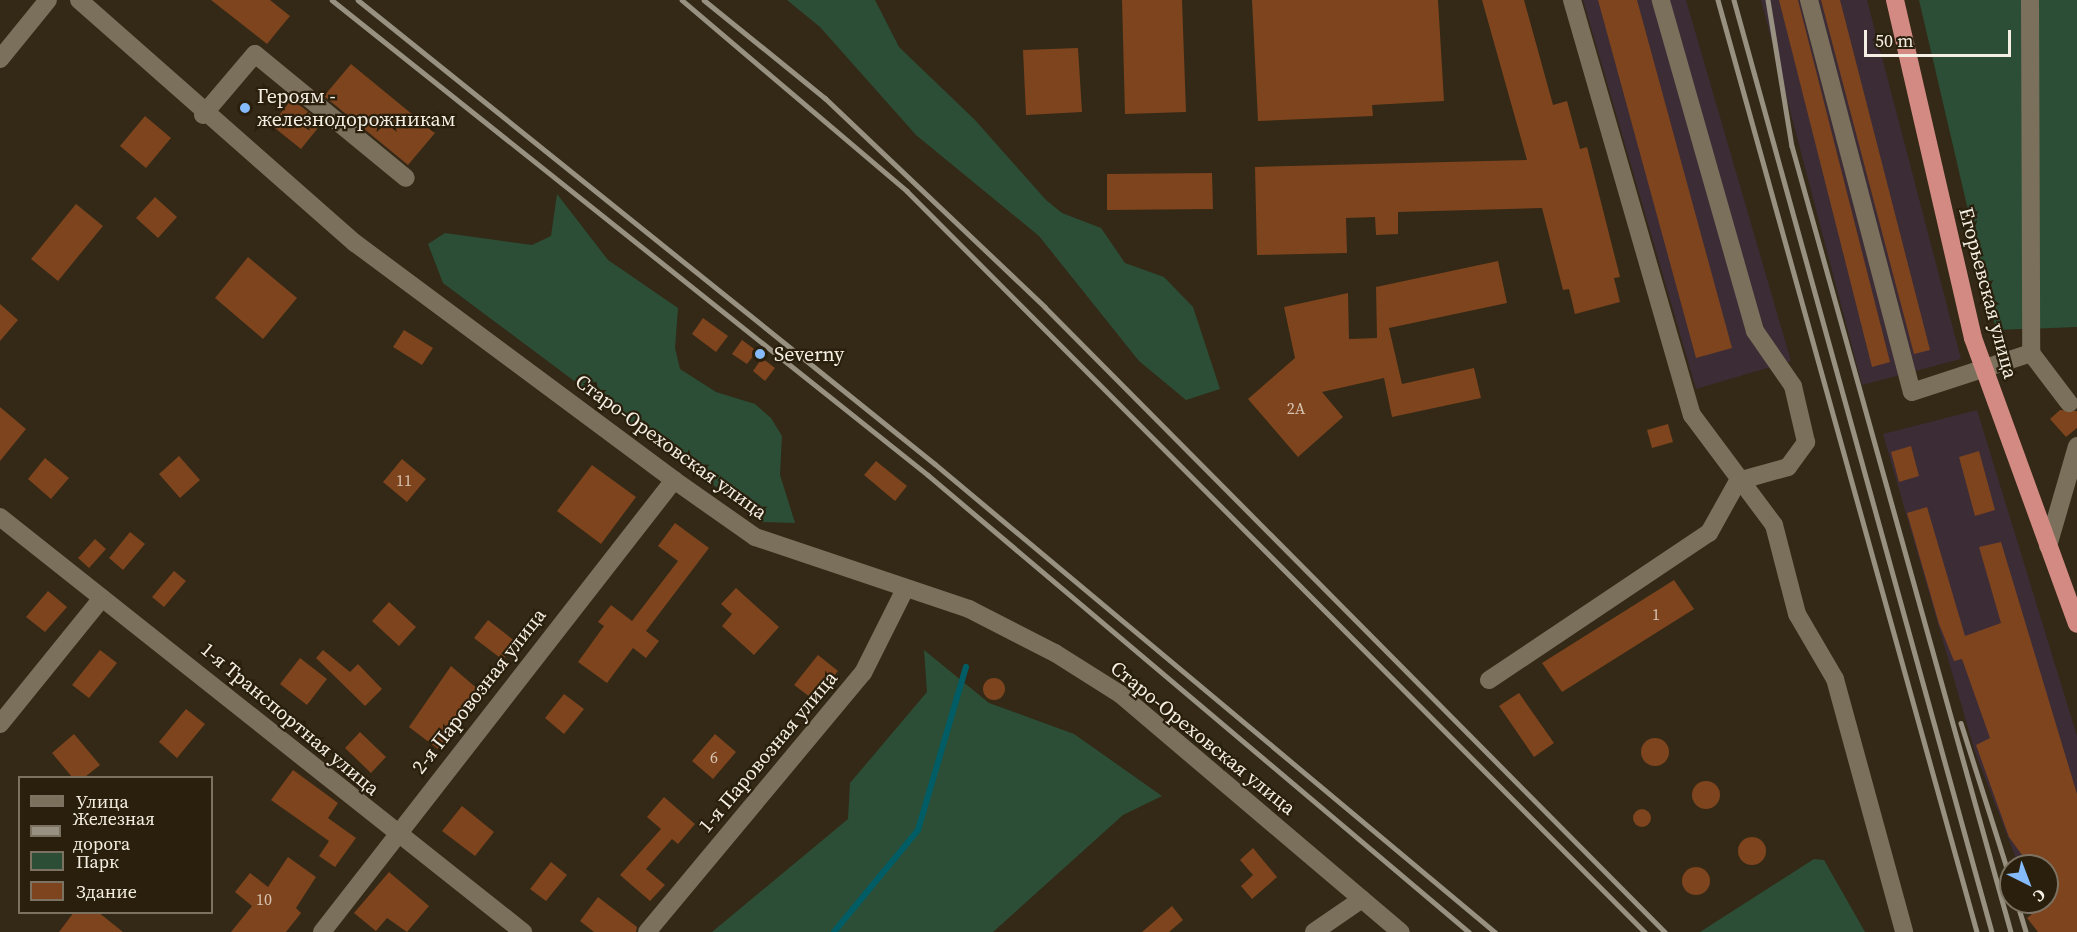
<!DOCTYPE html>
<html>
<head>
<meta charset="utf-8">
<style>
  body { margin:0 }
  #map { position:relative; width:2077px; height:932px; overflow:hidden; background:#332916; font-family:"Source Serif 4",serif }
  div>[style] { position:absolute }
  .industrial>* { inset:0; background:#3c2c36 }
  .green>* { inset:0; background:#2c4e36 }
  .stream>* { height:6px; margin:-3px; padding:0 3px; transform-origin:3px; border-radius:3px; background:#005d65 }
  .building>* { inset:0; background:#7d441e }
  .round { border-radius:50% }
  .minor>* { height:18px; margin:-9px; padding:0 9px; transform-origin:9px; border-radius:9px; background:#7b705b }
  .highway>* { height:18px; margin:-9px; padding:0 9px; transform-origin:9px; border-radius:9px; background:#d38a83 }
  .rail>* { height:4.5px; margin:-2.25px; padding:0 2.25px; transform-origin:2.25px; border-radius:2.25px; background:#989181 }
  .dots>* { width:16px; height:16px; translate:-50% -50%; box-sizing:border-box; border:3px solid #291f0c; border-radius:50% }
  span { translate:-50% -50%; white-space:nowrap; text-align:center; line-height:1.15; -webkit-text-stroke:4.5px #291f0c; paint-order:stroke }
  .number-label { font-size:16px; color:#d7c4b2 }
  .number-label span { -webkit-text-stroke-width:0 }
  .poi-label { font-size:20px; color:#f5efe3 }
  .left { translate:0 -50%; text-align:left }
  .street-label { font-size:20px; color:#f5efe3 }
  .legend { position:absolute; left:18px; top:776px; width:195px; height:138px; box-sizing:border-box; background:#291f0c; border:2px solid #7b7262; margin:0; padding:8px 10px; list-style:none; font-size:18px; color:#f5efe3 }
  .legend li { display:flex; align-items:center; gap:12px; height:30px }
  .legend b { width:30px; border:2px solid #7b7262 }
  .north { position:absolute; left:1999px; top:854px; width:60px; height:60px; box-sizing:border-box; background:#291f0c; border:2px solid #7b7262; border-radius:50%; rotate:138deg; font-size:16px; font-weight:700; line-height:24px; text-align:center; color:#f5efe3 }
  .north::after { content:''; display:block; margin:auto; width:21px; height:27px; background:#85bbfb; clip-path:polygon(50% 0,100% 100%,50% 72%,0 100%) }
  .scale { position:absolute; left:1864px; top:30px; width:147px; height:27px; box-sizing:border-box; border:3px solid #f5efe3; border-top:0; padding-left:8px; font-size:18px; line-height:21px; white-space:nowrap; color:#f5efe3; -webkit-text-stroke:4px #291f0c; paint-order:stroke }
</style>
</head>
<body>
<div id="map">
  <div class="industrial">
    <i style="clip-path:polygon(1583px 0,1686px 0,1791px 361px,1696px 389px)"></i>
    <i style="clip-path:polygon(1761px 0,1867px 0,1961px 359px,1862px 385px)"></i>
    <i style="clip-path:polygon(1977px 410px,2077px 736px,2077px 932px,2068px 932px,2044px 902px,2047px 866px,2019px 866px,1975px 752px,1883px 434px)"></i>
  </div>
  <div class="green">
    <i style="clip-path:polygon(787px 0,875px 0,899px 47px,975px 120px,1046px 200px,1062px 213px,1101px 228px,1125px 263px,1164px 277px,1193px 307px,1220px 389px,1186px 400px,1139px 361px,1039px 236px,916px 135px,820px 27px)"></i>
    <i style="clip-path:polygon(1919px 0,2077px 0,2077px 327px,1996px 330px)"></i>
    <i style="clip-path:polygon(557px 194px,608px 260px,678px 308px,675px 348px,680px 369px,716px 392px,755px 404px,771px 418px,782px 436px,780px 475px,795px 523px,763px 522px,443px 283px,428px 244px,445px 233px,532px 245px,551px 236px)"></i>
    <i style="clip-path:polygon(924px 650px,989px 703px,1074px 734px,1162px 796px,1123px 815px,993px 932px,712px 932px,848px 819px,850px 783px,927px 692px)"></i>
    <i style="clip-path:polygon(1814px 859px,1824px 860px,1865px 932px,1700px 932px)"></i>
  </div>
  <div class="stream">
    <i style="left:834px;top:932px;width:132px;rotate:-50.5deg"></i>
    <i style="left:918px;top:830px;width:170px;rotate:-73.6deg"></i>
  </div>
  <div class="building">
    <i style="clip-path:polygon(211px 0,270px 0,290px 16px,267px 44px)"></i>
    <i style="clip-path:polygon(1122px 0,1182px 0,1186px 112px,1125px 114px)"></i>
    <i style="clip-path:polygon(1252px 0,1438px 0,1444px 101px,1372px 105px,1373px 116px,1258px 121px)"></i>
    <i style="clip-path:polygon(1482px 0,1524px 0,1553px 105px,1567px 101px,1580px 149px,1587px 147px,1620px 277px,1614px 278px,1620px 302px,1575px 314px,1569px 289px,1563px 290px,1542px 208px,1398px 212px,1398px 234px,1376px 235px,1375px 217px,1346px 218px,1347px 253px,1257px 255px,1255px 167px,1527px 160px)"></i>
    <i style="clip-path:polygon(1598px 0,1637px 0,1732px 348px,1696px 358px)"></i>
    <i style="clip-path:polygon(1779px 0,1798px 0,1890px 362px,1872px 367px)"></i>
    <i style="clip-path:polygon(1821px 0,1840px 0,1930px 350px,1914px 354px)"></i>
    <i style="clip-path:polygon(1078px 48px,1082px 112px,1026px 115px,1023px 50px)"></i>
    <i style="clip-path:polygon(351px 64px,435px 133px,408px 165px,324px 96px)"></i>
    <i style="clip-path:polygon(292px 99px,322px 123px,301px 149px,271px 125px)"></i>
    <i style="clip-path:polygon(145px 116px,171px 138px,146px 168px,120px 146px)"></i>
    <i style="clip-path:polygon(1212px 173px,1213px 209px,1107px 210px,1107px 174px)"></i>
    <i style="clip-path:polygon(155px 197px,177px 217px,158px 238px,136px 218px)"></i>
    <i style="clip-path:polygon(76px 204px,103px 226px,58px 281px,31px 259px)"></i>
    <i style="clip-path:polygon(248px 257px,297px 298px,263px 339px,215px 298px)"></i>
    <i style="clip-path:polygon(1498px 261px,1507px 303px,1389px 328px,1402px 384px,1474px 368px,1481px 398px,1392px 417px,1384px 378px,1322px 392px,1343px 417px,1298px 457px,1248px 399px,1295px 358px,1284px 307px,1348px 293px,1349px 339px,1377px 338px,1376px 287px)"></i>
    <i style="clip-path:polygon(0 304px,18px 320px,0 341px)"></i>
    <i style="clip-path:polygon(703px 318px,728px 336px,716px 352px,692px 334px)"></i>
    <i style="clip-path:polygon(404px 330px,433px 348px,422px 365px,393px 347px)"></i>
    <i style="clip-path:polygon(742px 340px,757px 351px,747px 364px,732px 354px)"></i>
    <i style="clip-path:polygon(762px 358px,775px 368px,765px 381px,753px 371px)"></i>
    <i style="clip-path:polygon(0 407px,26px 429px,0 461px)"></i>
    <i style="clip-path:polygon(2060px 410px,2077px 411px,2077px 428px,2066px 437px,2050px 419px)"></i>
    <i style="clip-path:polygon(1668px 424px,1673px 442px,1652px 448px,1647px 430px)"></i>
    <i style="clip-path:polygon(1911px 446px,1919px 476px,1899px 482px,1891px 452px)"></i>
    <i style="clip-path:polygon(1979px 451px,1995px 510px,1975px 516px,1959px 457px)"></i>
    <i style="clip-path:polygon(179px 456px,200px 480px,180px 498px,159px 474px)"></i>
    <i style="clip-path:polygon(45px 458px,69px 478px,51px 499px,28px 479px)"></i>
    <i style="clip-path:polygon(402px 459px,426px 479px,407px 502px,383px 482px)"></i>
    <i style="clip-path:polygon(876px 461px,907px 486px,895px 501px,864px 475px)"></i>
    <i style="clip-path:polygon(592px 465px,636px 497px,601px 544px,557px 511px)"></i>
    <i style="clip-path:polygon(1927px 507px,1965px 636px,2001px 623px,1979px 547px,2001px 542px,2077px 794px,2077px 932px,2038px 932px,2027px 918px,2047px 902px,2047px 866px,2030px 866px,2009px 837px,1976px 745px,1990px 738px,1962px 659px,1954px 661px,1939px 624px,1907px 513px)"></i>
    <i style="clip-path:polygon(675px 523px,709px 548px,646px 631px,659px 641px,646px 658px,633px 648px,607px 683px,578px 662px,604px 626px,598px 622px,611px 605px,632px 621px,678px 561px,658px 546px)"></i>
    <i style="clip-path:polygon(130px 532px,145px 544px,123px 570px,109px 558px)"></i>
    <i style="clip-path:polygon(95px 539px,106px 549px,89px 568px,78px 558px)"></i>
    <i style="clip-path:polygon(174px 571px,186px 581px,164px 607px,152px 597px)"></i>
    <i style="clip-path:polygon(1674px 580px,1694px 609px,1562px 692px,1542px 663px)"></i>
    <i style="clip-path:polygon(736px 588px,779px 627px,754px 655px,722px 626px,732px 614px,721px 604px)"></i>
    <i style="clip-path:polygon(48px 591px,67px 607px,45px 632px,26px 617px)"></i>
    <i style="clip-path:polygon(389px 602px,416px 627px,399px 646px,372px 621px)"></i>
    <i style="clip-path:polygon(488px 620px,516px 642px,503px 660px,474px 638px)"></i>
    <i style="clip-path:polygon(100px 650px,117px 663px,89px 698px,72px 685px)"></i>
    <i style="clip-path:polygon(323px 650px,350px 672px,358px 664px,382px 689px,365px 706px,316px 658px)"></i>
    <i style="clip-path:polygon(818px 655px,838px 671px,814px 700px,794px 685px)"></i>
    <i style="clip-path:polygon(300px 658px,327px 679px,307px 705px,280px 684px)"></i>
    <i style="clip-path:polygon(451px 666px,480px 691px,438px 749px,409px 727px)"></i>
    <i class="round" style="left:983px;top:678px;width:22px;height:22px"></i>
    <i style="clip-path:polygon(1519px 693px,1554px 743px,1534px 757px,1499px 706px)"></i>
    <i style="clip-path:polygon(564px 694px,584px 709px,564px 734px,545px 718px)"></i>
    <i style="clip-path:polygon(186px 709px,205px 724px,177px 758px,159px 742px)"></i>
    <i style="clip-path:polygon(360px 732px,386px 757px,371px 773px,345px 748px)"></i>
    <i style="clip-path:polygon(74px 734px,100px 765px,85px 777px,72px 777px,52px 753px)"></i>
    <i style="clip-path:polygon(715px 734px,736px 752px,713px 779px,692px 761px)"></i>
    <i class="round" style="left:1641px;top:738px;width:28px;height:28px"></i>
    <i style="clip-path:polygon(293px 770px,338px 803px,328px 818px,356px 838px,335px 867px,319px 856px,329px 841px,271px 800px)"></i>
    <i class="round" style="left:1692px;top:781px;width:28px;height:28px"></i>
    <i style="clip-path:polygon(664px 797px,695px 824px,678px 844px,672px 839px,646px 869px,665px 885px,650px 901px,620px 875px,661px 829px,647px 817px)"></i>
    <i style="clip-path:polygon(462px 806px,494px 832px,475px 856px,442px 831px)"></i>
    <i class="round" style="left:1633px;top:809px;width:18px;height:18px"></i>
    <i class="round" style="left:1738px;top:837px;width:28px;height:28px"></i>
    <i style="clip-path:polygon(1253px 848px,1277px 877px,1252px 899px,1241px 886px,1253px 875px,1240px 860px)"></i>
    <i style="clip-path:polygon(288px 857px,316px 877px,296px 908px,301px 913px,286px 932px,231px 932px,252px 906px,235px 892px,250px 873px,268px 887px)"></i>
    <i style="clip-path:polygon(551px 862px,567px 875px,546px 901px,530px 889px)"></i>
    <i class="round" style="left:1682px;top:867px;width:28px;height:28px"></i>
    <i style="clip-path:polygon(389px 872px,429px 906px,407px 932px,387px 918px,376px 931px,354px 913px)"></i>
    <i style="clip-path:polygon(598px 897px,637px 927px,636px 932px,594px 932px,580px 921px)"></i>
    <i style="clip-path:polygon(1172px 906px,1183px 920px,1169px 932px,1142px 932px)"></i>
    <i style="clip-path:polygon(74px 912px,98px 912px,123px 932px,59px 932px)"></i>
  </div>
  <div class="minor">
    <i style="left:79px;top:0;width:368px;rotate:41.4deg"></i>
    <i style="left:355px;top:243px;width:397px;rotate:36.6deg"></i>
    <i style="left:674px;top:480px;width:99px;rotate:35.1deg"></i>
    <i style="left:755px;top:537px;width:226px;rotate:18.6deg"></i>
    <i style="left:969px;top:609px;width:97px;rotate:27.1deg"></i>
    <i style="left:1055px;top:653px;width:77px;rotate:32.2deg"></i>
    <i style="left:1120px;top:694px;width:368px;rotate:40.3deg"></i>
    <i style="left:1572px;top:0;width:432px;rotate:73.9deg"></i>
    <i style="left:1692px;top:415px;width:137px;rotate:53.3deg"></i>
    <i style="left:1774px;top:525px;width:92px;rotate:75.5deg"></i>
    <i style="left:1797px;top:614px;width:75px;rotate:59.7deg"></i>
    <i style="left:1835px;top:679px;width:262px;rotate:74.7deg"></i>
    <i style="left:1809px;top:0;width:405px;rotate:75.3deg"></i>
    <i style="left:1912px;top:392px;width:125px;rotate:-18.1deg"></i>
    <i style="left:2031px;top:353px;width:63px;rotate:52.8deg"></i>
    <i style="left:2030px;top:0;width:353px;rotate:89.8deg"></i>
    <i style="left:0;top:59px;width:76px;rotate:-50.9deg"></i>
    <i style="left:203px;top:115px;width:80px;rotate:-49.6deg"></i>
    <i style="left:255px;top:54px;width:195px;rotate:39.4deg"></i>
    <i style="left:0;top:517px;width:668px;rotate:38.43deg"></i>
    <i style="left:2048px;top:546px;width:104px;rotate:-73.8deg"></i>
    <i style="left:1489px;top:680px;width:265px;rotate:-33.8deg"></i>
    <i style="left:1709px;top:533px;width:60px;rotate:-60.9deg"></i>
    <i style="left:1738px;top:481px;width:52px;rotate:-15.6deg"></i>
    <i style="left:1788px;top:467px;width:31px;rotate:-54deg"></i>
    <i style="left:1806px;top:442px;width:57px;rotate:-103.1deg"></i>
    <i style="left:1793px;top:386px;width:67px;rotate:-124.6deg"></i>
    <i style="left:1755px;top:331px;width:344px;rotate:-105.9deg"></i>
    <i style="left:0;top:724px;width:162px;rotate:-51deg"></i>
    <i style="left:322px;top:932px;width:573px;rotate:-52.09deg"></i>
    <i style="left:647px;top:932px;width:337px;rotate:-50.2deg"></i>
    <i style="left:863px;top:673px;width:94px;rotate:-63.4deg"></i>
    <i style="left:1314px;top:932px;width:58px;rotate:-34.5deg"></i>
  </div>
  <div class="highway">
    <i style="left:1895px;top:0;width:347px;rotate:77deg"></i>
    <i style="left:1973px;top:338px;width:304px;rotate:70deg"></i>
  </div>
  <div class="rail">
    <i style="left:332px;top:0;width:762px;rotate:38.55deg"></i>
    <i style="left:928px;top:475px;width:708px;rotate:40.19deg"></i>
    <i style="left:358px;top:0;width:740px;rotate:38.8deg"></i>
    <i style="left:935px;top:464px;width:730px;rotate:39.89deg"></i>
    <i style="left:682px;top:0;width:295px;rotate:40.3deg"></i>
    <i style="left:907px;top:191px;width:1046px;rotate:45.12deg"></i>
    <i style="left:704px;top:0;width:156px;rotate:39deg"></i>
    <i style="left:825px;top:98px;width:303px;rotate:43.5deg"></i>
    <i style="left:1045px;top:307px;width:880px;rotate:45.23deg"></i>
    <i style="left:1718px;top:0;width:967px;rotate:74.47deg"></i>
    <i style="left:1734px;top:0;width:967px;rotate:74.53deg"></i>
    <i style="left:1768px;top:0;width:148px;rotate:80.7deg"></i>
    <i style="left:1792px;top:146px;width:816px;rotate:74.43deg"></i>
    <i style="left:1961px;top:723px;width:166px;rotate:72.4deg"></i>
    <i style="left:2017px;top:902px;width:31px;rotate:73deg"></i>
  </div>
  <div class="dots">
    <i style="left:245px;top:108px;background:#85bbfb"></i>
    <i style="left:760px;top:354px;background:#85bbfb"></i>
  </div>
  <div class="number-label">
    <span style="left:1296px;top:408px">2А</span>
    <span style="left:404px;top:480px">11</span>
    <span style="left:1656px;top:614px">1</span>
    <span style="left:714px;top:757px">6</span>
    <span style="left:264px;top:899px">10</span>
  </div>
  <div class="poi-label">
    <span class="left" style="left:257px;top:108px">Героям -<br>железнодорожникам</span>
    <span class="left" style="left:774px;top:354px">Severny</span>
  </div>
  <div class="street-label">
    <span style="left:1988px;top:293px;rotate:75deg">Егорьевская улица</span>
    <span style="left:671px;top:447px;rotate:36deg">Старо-Ореховская улица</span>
    <span style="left:479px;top:691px;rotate:-52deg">2-я Паровозная улица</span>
    <span style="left:290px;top:719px;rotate:40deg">1-я Транспортная улица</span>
    <span style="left:1203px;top:738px;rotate:39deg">Старо-Ореховская улица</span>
    <span style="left:768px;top:752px;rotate:-50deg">1-я Паровозная улица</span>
  </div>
  <ul class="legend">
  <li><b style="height:8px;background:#7b705b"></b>Улица</li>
  <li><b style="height:8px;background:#989181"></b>Железная дорога</li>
  <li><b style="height:16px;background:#2c4e36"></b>Парк</li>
  <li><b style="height:16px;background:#7d441e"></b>Здание</li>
  </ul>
  <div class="north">С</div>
  <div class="scale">50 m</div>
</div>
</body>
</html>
